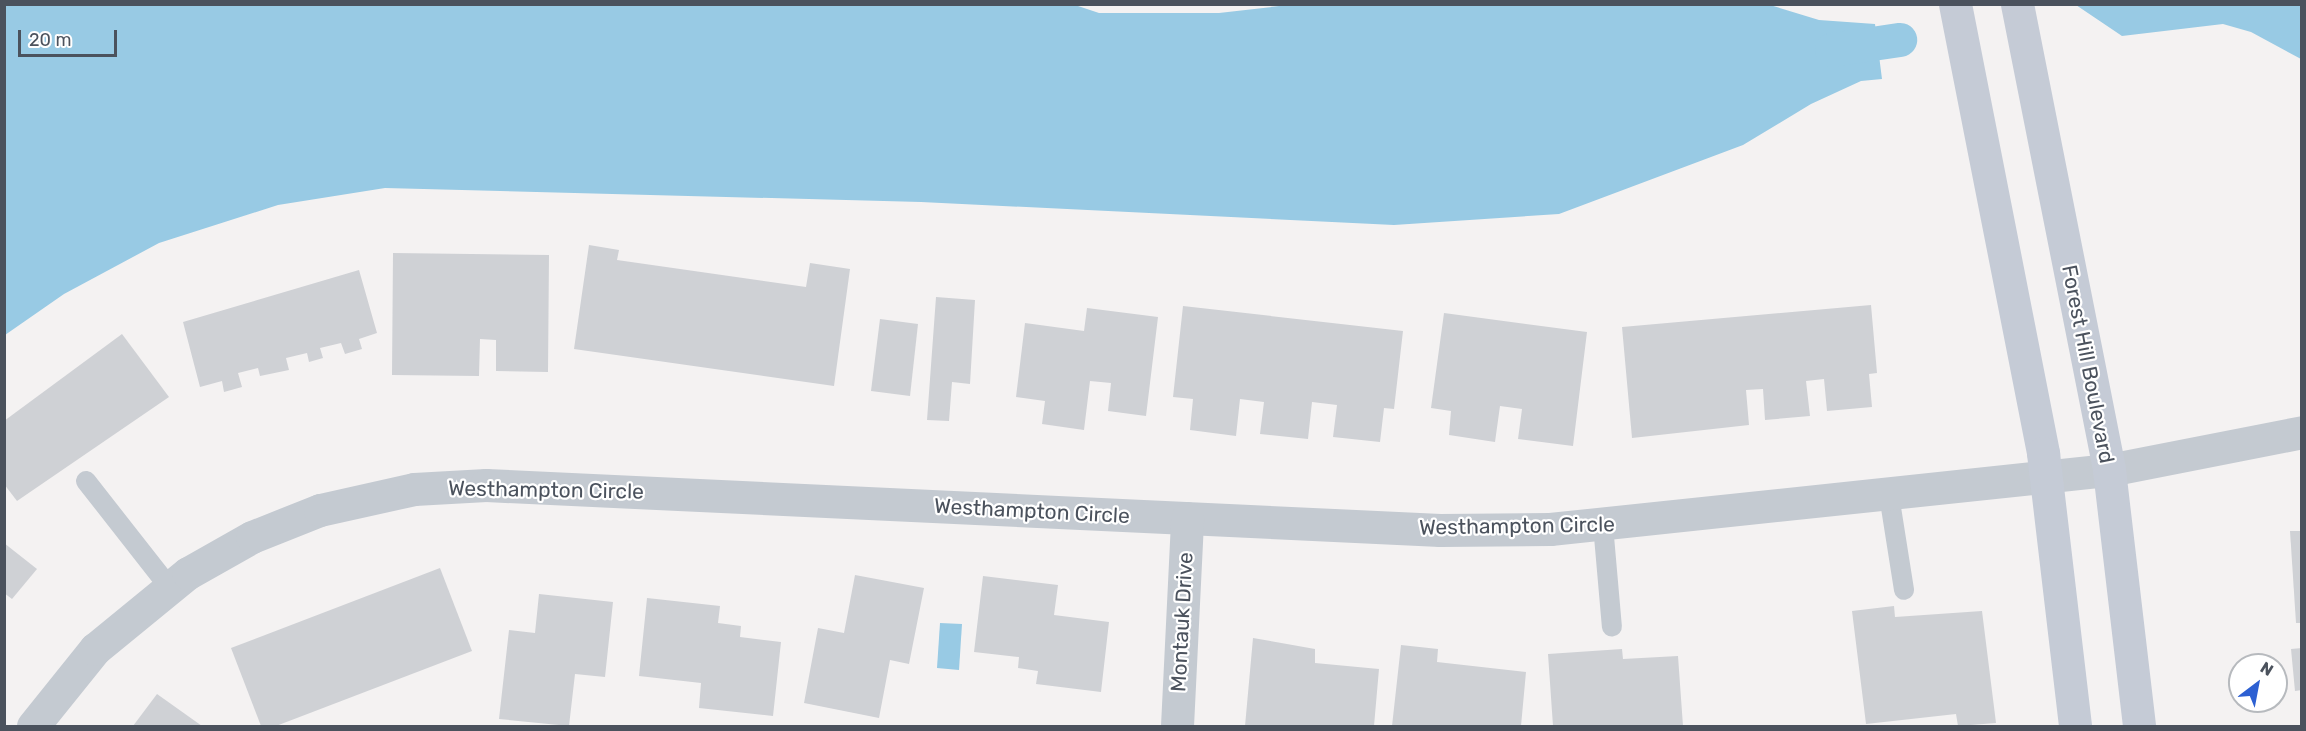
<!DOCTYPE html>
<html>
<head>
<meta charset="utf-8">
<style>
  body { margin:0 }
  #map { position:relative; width:2306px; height:731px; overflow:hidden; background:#f4f2f2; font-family:Rubik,sans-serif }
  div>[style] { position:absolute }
  .water>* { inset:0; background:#98cae4 }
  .canal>* { height:34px; margin:-17px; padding:0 17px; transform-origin:17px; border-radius:17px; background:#98cae4 }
  .building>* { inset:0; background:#cfd1d5 }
  .service>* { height:20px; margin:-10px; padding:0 10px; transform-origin:10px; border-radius:10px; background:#c4cad1 }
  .minor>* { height:33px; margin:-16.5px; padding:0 16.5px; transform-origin:16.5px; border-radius:16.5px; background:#c4cad1 }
  .secondary>* { height:33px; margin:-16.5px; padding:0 16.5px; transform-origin:16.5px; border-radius:16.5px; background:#c5cbd6 }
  span { translate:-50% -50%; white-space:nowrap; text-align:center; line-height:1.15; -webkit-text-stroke:4.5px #fff; paint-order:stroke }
  .street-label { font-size:21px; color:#4b525d }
  .frame { position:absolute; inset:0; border:6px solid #4b525d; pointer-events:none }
  .north { position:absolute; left:2228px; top:653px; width:60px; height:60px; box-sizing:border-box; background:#fff; border:2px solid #b7babe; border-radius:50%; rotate:32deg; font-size:16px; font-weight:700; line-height:24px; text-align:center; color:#4b525d }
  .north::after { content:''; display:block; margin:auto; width:21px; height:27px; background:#2d60d2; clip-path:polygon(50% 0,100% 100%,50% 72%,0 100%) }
  .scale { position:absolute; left:18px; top:30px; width:99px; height:27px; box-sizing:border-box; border:3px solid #4b525d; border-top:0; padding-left:8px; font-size:18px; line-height:21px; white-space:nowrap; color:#4b525d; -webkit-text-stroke:4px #fff; paint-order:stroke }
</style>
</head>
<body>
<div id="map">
  <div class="water">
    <i style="clip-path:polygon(1075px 5px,1099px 13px,1219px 13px,1297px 4px,1770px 5px,1819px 20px,1875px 24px,1882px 79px,1861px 81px,1811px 104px,1743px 145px,1559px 214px,1394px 225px,921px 202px,385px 188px,278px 205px,159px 243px,64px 294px,5px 335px,5px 5px)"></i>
    <i style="clip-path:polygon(2076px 5px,2301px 5px,2301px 59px,2251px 32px,2223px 24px,2122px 36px)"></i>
    <i style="clip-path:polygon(940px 623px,962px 624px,959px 670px,937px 668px)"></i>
  </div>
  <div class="canal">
    <i style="left:1832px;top:50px;width:69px;rotate:-8.4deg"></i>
  </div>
  <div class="building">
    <i style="clip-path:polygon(589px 245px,619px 250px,617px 260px,806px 287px,810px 263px,850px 269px,834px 386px,574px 349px)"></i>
    <i style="clip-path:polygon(393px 253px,549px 255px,548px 372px,496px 371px,496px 340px,480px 339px,479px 376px,392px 375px)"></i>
    <i style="clip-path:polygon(359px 270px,377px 333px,359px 339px,362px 349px,345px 354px,341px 343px,320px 348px,323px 358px,309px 362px,307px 353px,286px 358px,289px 370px,260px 376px,258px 368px,238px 373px,242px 387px,224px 392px,222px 381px,200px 387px,183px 322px)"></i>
    <i style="clip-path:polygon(936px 297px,975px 300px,970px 384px,952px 382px,949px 421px,927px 420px)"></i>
    <i style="clip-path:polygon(1871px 305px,1877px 373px,1869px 374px,1872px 407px,1827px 411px,1824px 379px,1806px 381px,1810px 416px,1765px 420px,1763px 389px,1746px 390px,1749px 425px,1632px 438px,1622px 327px)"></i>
    <i style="clip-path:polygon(1183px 306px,1403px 331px,1394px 409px,1384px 408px,1380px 442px,1333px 437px,1337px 405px,1312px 402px,1308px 439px,1260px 434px,1264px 402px,1240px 399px,1236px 436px,1190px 430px,1193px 399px,1173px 397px)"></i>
    <i style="clip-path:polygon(1087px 308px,1158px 317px,1146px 416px,1108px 411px,1111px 383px,1090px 381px,1084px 430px,1042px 424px,1045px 401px,1016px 397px,1025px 323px,1084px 331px)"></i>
    <i style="clip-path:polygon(1444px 313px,1587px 332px,1573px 446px,1518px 439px,1522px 409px,1500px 406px,1495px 442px,1449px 435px,1451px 411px,1431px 408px)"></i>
    <i style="clip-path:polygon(880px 319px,918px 324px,910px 396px,871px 391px)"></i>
    <i style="clip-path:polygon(122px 334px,169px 397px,17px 501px,4px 484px,4px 421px)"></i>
    <i style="clip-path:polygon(2290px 531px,2302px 531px,2302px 623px,2296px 623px)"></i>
    <i style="clip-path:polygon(4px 543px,37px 569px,12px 599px,4px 593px)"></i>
    <i style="clip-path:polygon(440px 568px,472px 651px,276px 726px,261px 726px,231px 648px)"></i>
    <i style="clip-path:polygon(855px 575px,924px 588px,909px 664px,890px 660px,879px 718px,804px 703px,818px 628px,844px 633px)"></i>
    <i style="clip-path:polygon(983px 576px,1058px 585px,1054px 615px,1109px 622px,1101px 692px,1036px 684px,1038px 671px,1018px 668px,1019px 657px,974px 652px)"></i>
    <i style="clip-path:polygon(539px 594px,613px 602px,605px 677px,575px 674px,569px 726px,499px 719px,509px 630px,535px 633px)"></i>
    <i style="clip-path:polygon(647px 598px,720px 606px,718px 623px,741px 626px,740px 637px,781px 642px,773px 716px,699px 708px,701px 683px,639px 676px)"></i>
    <i style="clip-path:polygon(1894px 606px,1895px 617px,1982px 611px,1996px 723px,1958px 726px,1956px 714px,1866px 724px,1852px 611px)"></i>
    <i style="clip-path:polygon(1253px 638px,1315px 649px,1315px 663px,1379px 669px,1374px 726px,1245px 726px)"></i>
    <i style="clip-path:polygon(1401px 645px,1438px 649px,1437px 662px,1526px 672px,1521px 726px,1392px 726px)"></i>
    <i style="clip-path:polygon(2302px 648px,2302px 690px,2295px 691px,2291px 649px)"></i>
    <i style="clip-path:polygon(1622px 649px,1623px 659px,1678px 656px,1683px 726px,1553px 726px,1548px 654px)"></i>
    <i style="clip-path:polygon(157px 694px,202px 726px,133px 726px)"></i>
  </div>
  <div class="service">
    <i style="left:86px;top:481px;width:135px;rotate:51.9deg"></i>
    <i style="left:1889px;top:495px;width:96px;rotate:81deg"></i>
    <i style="left:1603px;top:525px;width:102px;rotate:85deg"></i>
  </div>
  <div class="minor">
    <i style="left:33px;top:726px;width:99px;rotate:-51.2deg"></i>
    <i style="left:95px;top:649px;width:120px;rotate:-39.3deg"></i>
    <i style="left:188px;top:573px;width:73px;rotate:-29.4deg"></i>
    <i style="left:252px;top:537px;width:73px;rotate:-21.7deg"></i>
    <i style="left:320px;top:510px;width:96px;rotate:-12.6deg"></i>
    <i style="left:414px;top:489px;width:72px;rotate:-3.2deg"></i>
    <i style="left:486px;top:485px;width:955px;rotate:2.7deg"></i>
    <i style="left:1440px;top:530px;width:110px;rotate:-0.5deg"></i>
    <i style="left:1550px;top:529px;width:562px;rotate:-6.03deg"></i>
    <i style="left:2109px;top:470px;width:197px;rotate:-11.1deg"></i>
    <i style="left:1177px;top:726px;width:208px;rotate:-87.2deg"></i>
  </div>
  <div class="secondary">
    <i style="left:1955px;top:4px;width:458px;rotate:78.9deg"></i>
    <i style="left:2043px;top:453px;width:275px;rotate:83.3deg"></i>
    <i style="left:2017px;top:4px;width:475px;rotate:78.8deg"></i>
    <i style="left:2109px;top:470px;width:258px;rotate:83.3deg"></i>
  </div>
  <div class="street-label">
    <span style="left:2088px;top:364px;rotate:79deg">Forest Hill Boulevard</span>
    <span style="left:546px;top:490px;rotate:1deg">Westhampton Circle</span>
    <span style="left:1032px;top:511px;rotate:3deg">Westhampton Circle</span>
    <span style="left:1517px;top:526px;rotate:-1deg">Westhampton Circle</span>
    <span style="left:1182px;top:622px;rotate:-87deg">Montauk Drive</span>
  </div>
  <div class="frame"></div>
  <div class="north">N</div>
  <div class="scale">20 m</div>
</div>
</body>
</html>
